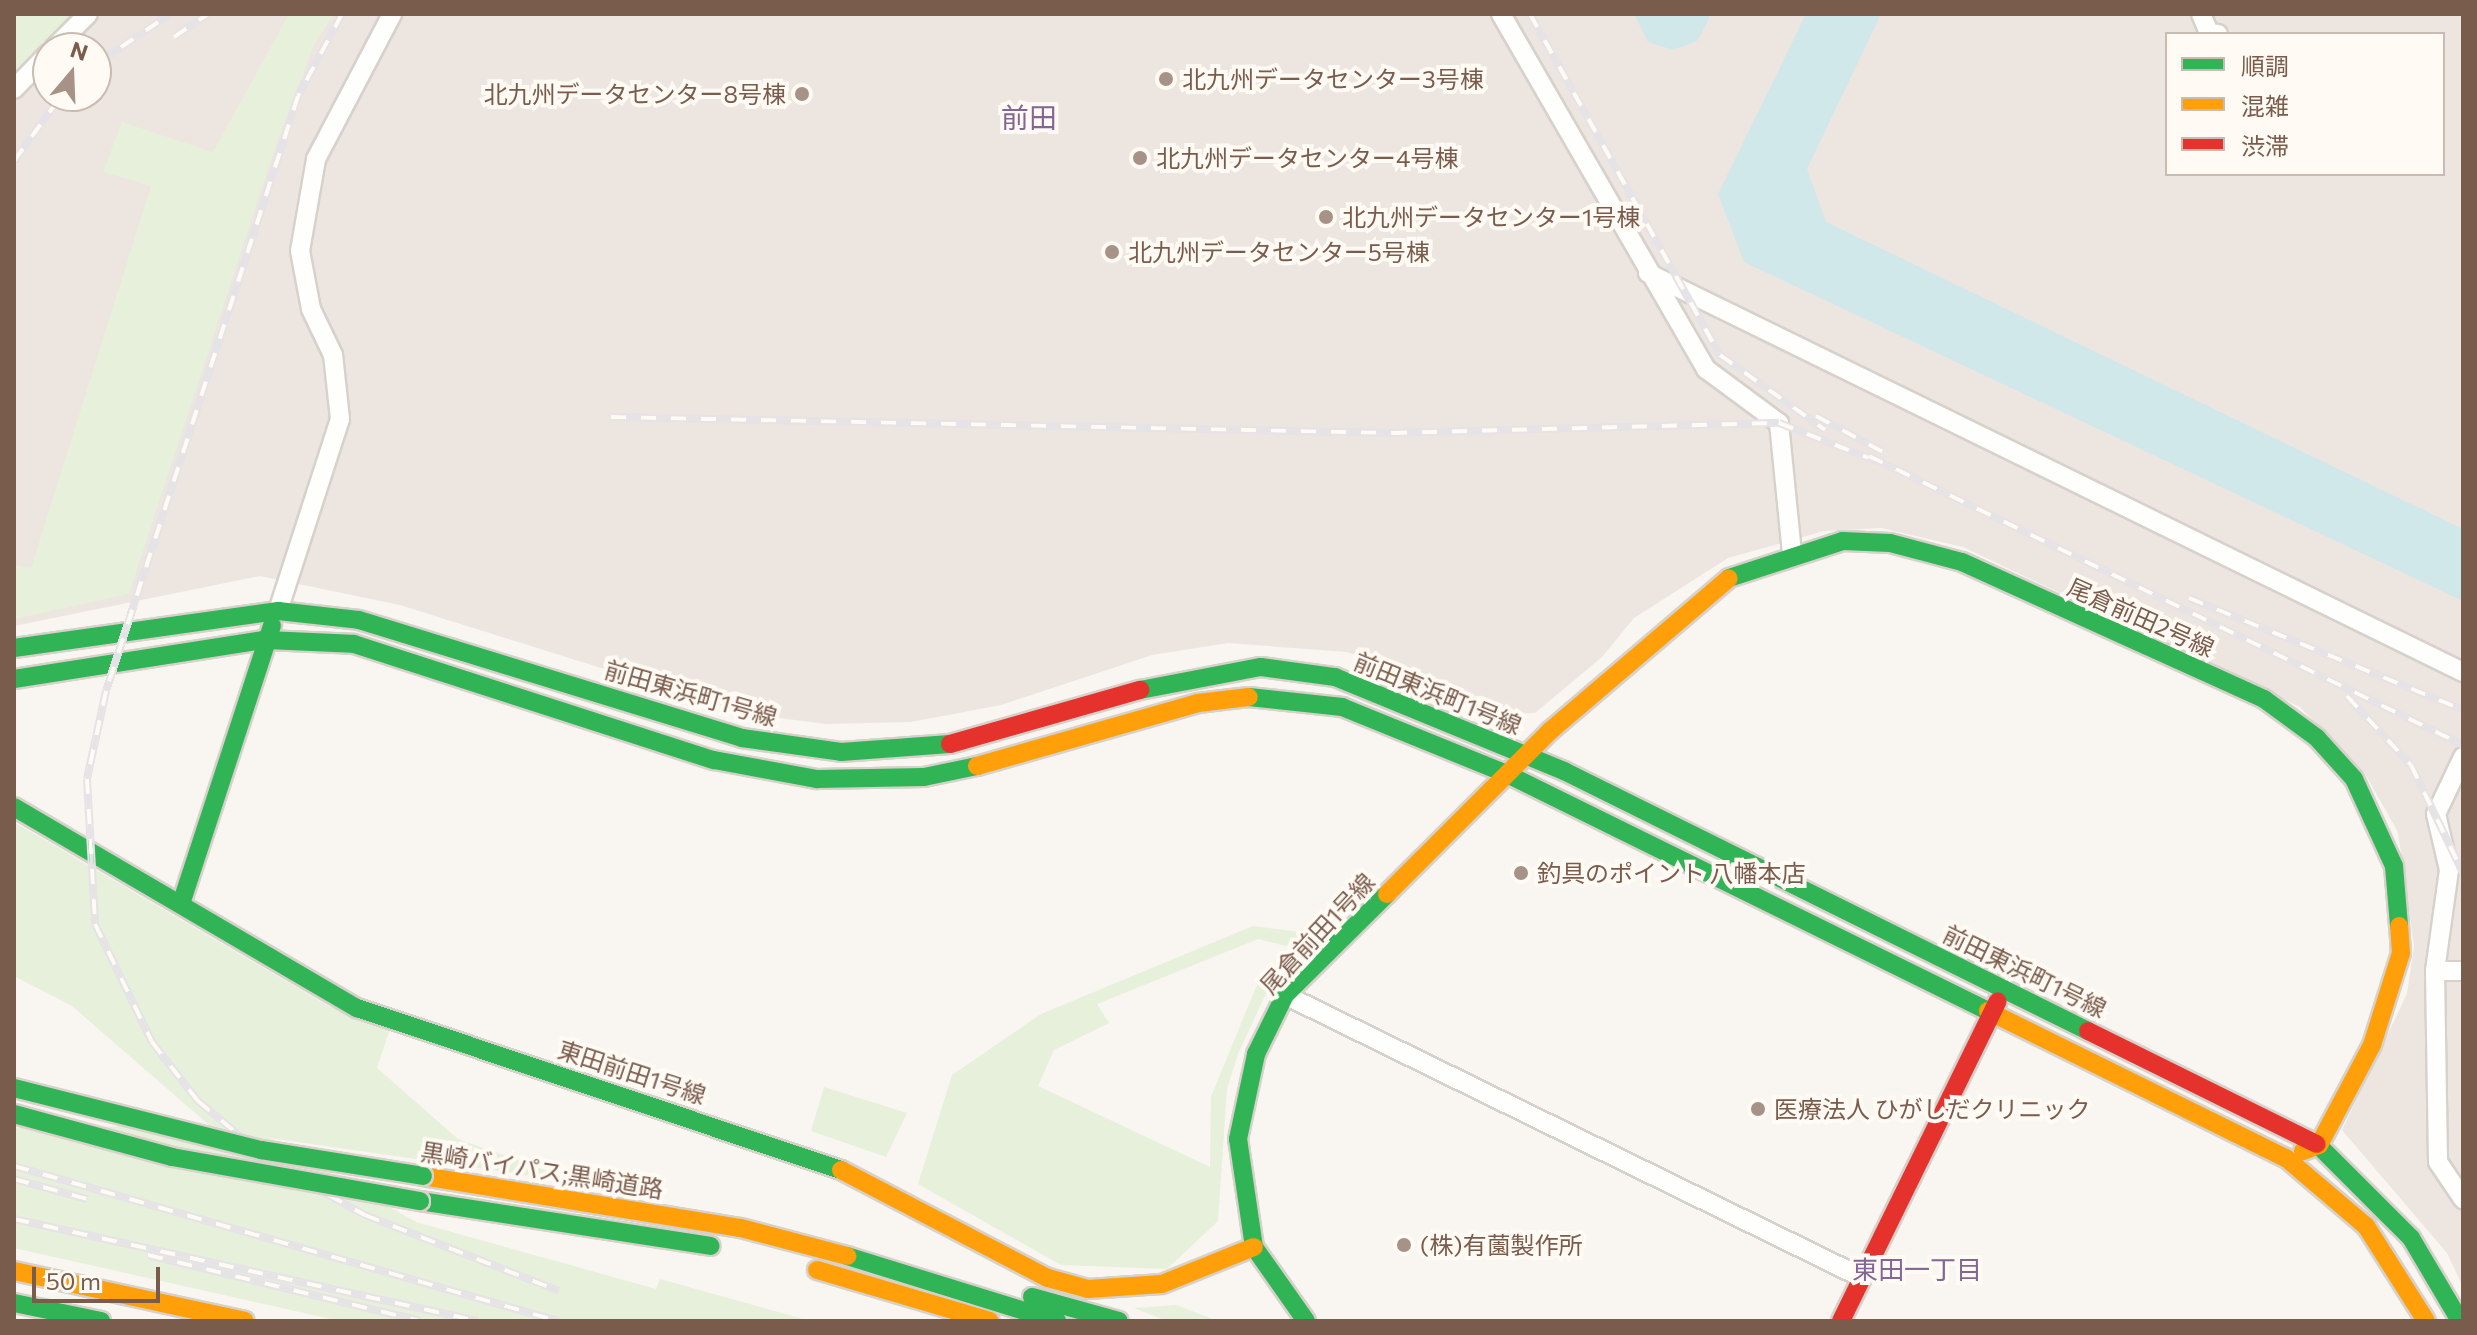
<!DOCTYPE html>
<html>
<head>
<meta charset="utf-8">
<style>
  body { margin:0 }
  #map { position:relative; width:2477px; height:1335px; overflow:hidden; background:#f9f5f0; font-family:Commissioner,"Noto Sans JP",sans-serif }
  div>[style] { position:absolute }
  .industrial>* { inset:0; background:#ede5e0 }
  .green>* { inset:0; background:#e7f0db }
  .water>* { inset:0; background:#d0e8ea }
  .roads { filter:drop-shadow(2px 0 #d7d1cb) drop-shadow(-2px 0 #d7d1cb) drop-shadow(0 2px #d7d1cb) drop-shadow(0 -2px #d7d1cb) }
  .street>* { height:18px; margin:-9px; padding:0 9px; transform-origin:9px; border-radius:9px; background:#fefefd }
  .fast>* { height:18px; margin:-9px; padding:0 9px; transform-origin:9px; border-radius:9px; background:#30b455 }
  .slow>* { height:18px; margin:-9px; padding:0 9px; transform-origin:9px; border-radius:9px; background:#ff9f0a }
  .jam>* { height:18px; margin:-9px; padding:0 9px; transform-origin:9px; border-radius:9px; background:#e5322d }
  .rail>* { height:8px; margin-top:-4px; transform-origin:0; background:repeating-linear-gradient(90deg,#fffaf3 0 15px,#e6e3e7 0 30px); box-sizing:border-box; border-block:2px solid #e6e3e7 }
  .bridges { filter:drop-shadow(2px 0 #dad1cc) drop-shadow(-2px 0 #dad1cc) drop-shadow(0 2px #dad1cc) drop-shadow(0 -2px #dad1cc) }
  .fast-bridge>* { height:18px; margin:-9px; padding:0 9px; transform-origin:9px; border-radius:9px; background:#30b455 }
  .dots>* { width:22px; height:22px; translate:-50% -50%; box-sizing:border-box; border:4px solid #fffaf3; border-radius:50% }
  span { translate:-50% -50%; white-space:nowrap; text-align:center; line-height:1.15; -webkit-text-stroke:8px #fffaf3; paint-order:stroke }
  .poi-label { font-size:24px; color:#7a5c4d }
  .left { translate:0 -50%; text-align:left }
  .right { translate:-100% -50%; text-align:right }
  .street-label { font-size:24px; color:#7a5c4d }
  .neighbourhood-label { font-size:26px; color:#846695 }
  .quarter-label { font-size:28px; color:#846695 }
  .frame { position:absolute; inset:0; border:16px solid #7a5c4d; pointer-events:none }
  .legend { position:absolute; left:2165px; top:32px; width:280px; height:144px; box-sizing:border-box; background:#fffaf3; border:2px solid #cabbb1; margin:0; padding:10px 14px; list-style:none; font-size:24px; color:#7a5c4d }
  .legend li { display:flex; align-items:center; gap:16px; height:40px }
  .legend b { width:40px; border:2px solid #cabbb1 }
  .north { position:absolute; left:32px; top:32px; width:80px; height:80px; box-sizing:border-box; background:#fffaf3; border:2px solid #cabbb1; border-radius:50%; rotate:19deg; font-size:22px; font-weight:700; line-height:32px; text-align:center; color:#7a5c4d }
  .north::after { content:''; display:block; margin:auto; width:28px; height:36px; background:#a69286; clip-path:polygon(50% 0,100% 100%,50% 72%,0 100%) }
  .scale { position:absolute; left:32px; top:1267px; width:128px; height:36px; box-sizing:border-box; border:4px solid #7a5c4d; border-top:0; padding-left:10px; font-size:24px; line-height:28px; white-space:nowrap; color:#7a5c4d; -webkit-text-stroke:6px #fffaf3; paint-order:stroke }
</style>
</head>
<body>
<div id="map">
  <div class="industrial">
    <i style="clip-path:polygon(evenodd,14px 14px,2463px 14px,2463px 1287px,2447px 1253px,2342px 1130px,2407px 994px,2414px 946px,2398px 832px,2364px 772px,2300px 707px,1963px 547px,1881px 528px,1824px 531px,1728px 558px,1634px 618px,1602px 657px,1535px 713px,1502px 714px,1419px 674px,1347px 652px,1228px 643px,1152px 655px,1001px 705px,911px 722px,826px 724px,748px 714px,400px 605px,260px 576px,14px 626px,14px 14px,2167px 34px,2443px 34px,2443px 174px,2167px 174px,2167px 34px,14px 14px,48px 48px,96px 48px,96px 96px,48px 96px,48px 48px)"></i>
  </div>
  <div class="green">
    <i style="clip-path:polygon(14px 14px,71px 14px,14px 74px)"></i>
    <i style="clip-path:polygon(289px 14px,334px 14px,315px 43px,277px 142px,129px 594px,14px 619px,14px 565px,31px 568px,151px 186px,103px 172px,122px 122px,213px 152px)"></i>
    <i style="clip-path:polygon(14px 822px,330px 1007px,390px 1029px,377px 1068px,458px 1139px,582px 1183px,270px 1138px,416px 1222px,656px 1289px,660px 1279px,810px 1321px,340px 1321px,14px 1248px,14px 1128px,209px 1125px,72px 1006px,14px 976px)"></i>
    <i style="clip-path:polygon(evenodd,1253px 926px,1317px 934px,1269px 987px,1238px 1054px,1227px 1089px,1218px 1221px,1167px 1269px,1061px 1265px,918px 1184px,952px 1075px,1041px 1014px,1253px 926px,1258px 939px,1291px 947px,1256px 987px,1211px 1097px,1210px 1167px,1038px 1086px,1054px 1050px,1109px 1023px,1097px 1004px,1258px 939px)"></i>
    <i style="clip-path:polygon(824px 1087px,907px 1113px,886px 1157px,811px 1131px)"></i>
    <i style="clip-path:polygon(1176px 1305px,1218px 1321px,1167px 1321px,1134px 1308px)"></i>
  </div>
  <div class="water">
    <i style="clip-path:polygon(1634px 14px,1709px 14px,1709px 19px,1697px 41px,1673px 50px,1648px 42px)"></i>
    <i style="clip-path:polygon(1806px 14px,1881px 14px,1807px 169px,1826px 222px,2463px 529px,2463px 601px,1744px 262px,1718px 194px)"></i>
  </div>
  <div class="roads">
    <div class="street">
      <i style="left:1501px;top:14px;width:410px;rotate:60deg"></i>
      <i style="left:1706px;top:369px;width:91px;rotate:36.5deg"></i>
      <i style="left:1779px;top:423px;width:132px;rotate:84.3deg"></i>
      <i style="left:2201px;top:14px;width:21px;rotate:67deg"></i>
      <i style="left:2209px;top:33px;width:9px;rotate:6deg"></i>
      <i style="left:54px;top:48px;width:48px;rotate:-45deg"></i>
      <i style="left:14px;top:89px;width:49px;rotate:-45.8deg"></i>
      <i style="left:1648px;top:273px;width:907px;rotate:26.09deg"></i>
      <i style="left:278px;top:611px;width:202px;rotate:-72.1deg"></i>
      <i style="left:340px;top:419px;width:64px;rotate:-96.2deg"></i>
      <i style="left:333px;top:355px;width:51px;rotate:-115.6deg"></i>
      <i style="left:311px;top:309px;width:59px;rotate:-100.7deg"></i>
      <i style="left:300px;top:251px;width:93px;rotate:-80.1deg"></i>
      <i style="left:316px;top:159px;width:164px;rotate:-62.3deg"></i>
      <i style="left:2463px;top:757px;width:63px;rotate:115.3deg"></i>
      <i style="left:2436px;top:814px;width:57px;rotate:76.9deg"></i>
      <i style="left:2449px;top:870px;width:102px;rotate:97.9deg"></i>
      <i style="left:2435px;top:971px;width:191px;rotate:89.1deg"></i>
      <i style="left:2438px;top:1162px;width:45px;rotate:56deg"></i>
      <i style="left:2435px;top:971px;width:28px"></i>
      <i style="left:1285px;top:995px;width:641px;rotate:26.09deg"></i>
    </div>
    <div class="fast">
      <i style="left:1729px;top:578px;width:120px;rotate:-18deg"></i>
      <i style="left:1843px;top:541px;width:47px;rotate:2.4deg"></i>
      <i style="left:1890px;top:543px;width:74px;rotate:14.8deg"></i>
      <i style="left:1962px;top:562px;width:332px;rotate:24.4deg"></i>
      <i style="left:2264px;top:699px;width:66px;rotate:36.3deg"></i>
      <i style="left:2317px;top:738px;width:55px;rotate:47.9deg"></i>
      <i style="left:2354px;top:779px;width:96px;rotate:65.3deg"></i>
      <i style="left:2394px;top:866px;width:60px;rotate:85.2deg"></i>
      <i style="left:14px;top:648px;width:267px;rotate:-8deg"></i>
      <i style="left:278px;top:611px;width:81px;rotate:6.3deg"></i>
      <i style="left:359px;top:620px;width:401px;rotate:17.1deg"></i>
      <i style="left:742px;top:738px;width:100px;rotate:8deg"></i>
      <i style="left:841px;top:752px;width:109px;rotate:-4.2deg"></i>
      <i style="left:14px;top:679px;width:253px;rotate:-8.9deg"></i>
      <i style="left:264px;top:640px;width:90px;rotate:2.5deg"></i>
      <i style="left:354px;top:644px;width:378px;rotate:17.9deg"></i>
      <i style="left:714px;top:760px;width:105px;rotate:10.5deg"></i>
      <i style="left:817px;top:779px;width:107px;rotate:-1.1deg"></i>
      <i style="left:924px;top:777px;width:54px;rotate:-11.7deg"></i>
      <i style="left:1140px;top:690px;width:123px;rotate:-10.8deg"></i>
      <i style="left:1261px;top:667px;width:75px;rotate:7.7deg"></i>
      <i style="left:1335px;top:677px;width:248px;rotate:22.3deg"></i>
      <i style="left:1564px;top:771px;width:585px;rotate:26.39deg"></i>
      <i style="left:1249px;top:697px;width:94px;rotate:6.1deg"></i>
      <i style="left:1342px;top:707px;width:178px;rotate:22.1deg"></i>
      <i style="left:1507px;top:774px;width:536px;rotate:26.23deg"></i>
      <i style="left:14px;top:807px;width:398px;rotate:30.4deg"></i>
      <i style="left:357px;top:1008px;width:510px;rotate:18.51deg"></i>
      <i style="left:181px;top:904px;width:293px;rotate:-71.9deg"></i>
      <i style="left:2317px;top:1144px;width:133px;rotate:45deg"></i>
      <i style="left:2411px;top:1238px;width:96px;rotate:59.4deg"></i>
      <i style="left:420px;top:1201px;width:294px;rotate:8.8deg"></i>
      <i style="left:847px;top:1256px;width:220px;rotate:17.2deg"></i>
      <i style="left:1032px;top:1297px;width:90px;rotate:15.4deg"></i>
      <i style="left:14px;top:1303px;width:89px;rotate:11.7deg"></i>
      <i style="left:1306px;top:1321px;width:90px;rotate:-125.1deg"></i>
      <i style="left:1254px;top:1247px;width:109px;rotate:-98.4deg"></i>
      <i style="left:1238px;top:1139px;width:87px;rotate:-78deg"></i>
      <i style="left:1256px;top:1054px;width:66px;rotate:-63.8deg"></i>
      <i style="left:1285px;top:995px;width:144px;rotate:-44.7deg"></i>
    </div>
    <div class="slow">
      <i style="left:977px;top:766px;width:230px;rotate:-15.9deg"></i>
      <i style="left:1198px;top:703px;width:51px;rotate:-6.7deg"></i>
      <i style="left:1387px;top:894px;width:231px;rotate:-45deg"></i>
      <i style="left:1550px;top:731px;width:235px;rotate:-40.5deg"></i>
      <i style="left:1988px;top:1011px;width:332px;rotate:26.3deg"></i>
      <i style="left:2286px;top:1158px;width:105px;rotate:40.4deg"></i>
      <i style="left:2366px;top:1226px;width:112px;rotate:57.7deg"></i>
      <i style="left:2303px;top:1151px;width:17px;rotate:-21deg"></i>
      <i style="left:2319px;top:1145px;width:113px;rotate:-62.1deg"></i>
      <i style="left:2372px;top:1045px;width:96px;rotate:-72.5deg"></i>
      <i style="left:2401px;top:953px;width:27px;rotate:-94deg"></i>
      <i style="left:841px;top:1170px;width:233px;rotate:27.6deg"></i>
      <i style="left:1048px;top:1278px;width:41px;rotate:15.4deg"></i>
      <i style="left:1088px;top:1289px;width:74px;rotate:-3.9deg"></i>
      <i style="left:1162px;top:1284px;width:99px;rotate:-21.9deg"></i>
      <i style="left:423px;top:1176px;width:322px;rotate:9.3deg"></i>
      <i style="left:741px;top:1228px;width:110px;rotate:14.8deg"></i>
      <i style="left:817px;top:1270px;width:180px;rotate:16.4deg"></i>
      <i style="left:14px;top:1271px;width:236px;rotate:12.2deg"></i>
    </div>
    <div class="jam">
      <i style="left:950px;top:744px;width:198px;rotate:-15.9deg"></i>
      <i style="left:2088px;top:1031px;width:255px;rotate:26.3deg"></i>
      <i style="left:1841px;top:1321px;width:356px;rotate:-63.9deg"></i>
    </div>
  </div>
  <div class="rail">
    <i style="left:342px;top:14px;width:93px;rotate:118.2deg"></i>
    <i style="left:298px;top:96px;width:625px;rotate:107.88deg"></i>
    <i style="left:106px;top:691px;width:90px;rotate:102.2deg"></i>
    <i style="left:87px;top:779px;width:145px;rotate:86.8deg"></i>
    <i style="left:95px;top:924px;width:131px;rotate:64.2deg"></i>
    <i style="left:152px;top:1042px;width:75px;rotate:52.1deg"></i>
    <i style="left:198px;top:1101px;width:102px;rotate:39.8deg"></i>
    <i style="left:276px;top:1166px;width:102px;rotate:28.8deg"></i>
    <i style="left:365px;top:1215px;width:208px;rotate:21.4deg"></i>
    <i style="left:1530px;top:14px;width:390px;rotate:60.9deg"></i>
    <i style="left:1720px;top:355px;width:129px;rotate:35.5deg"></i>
    <i style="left:174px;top:37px;width:41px;rotate:-34.1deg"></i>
    <i style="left:96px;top:64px;width:89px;rotate:-34deg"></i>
    <i style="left:14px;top:161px;width:80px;rotate:-54.1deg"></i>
    <i style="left:1816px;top:416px;width:76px;rotate:28.2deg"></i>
    <i style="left:611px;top:417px;width:781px;rotate:1.17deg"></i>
    <i style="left:1392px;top:433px;width:387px;rotate:-1.5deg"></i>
    <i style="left:1779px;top:423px;width:107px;rotate:21.3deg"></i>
    <i style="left:1869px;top:456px;width:661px;rotate:25.94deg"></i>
    <i style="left:2189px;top:598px;width:296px;rotate:22.2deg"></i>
    <i style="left:2347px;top:696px;width:94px;rotate:47.2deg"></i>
    <i style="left:2411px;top:765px;width:120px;rotate:64.3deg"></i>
    <i style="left:14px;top:1166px;width:566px;rotate:15.9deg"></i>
    <i style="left:14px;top:1179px;width:76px;rotate:15.3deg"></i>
    <i style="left:14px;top:1219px;width:475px;rotate:12.4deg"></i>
    <i style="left:148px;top:1255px;width:280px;rotate:13.6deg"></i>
  </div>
  <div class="bridges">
    <div class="fast-bridge">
      <i style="left:14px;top:1088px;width:255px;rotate:14.1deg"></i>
      <i style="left:261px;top:1150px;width:164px;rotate:9.1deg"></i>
      <i style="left:14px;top:1114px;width:164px;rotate:15.2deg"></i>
      <i style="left:172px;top:1157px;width:252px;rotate:10.1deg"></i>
    </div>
  </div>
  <div class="dots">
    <i style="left:1166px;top:79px;background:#a69286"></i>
    <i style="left:802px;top:94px;background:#a69286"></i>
    <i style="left:1140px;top:158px;background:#a69286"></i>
    <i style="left:1326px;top:217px;background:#a69286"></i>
    <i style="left:1112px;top:252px;background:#a69286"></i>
    <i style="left:1521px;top:873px;background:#a69286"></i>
    <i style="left:1758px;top:1109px;background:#a69286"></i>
    <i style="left:1404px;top:1245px;background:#a69286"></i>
  </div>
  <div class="poi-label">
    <span class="left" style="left:1182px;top:79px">北九州データセンター3号棟</span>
    <span class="right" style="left:786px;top:94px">北九州データセンター8号棟</span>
    <span class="left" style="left:1156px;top:158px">北九州データセンター4号棟</span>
    <span class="left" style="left:1342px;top:217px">北九州データセンター1号棟</span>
    <span class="left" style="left:1128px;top:252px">北九州データセンター5号棟</span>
    <span class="left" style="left:1537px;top:873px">釣具のポイント 八幡本店</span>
    <span class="left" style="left:1774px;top:1109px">医療法人 ひがしだクリニック</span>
    <span class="left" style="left:1420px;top:1245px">(株)有薗製作所</span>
  </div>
  <div class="street-label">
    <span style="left:2141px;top:617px;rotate:24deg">尾倉前田2号線</span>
    <span style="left:691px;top:693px;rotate:16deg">前田東浜町1号線</span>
    <span style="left:1438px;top:693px;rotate:22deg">前田東浜町1号線</span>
    <span style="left:1317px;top:933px;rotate:-47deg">尾倉前田1号線</span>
    <span style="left:2025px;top:971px;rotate:26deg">前田東浜町1号線</span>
    <span style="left:632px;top:1072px;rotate:18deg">東田前田1号線</span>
    <span style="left:542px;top:1170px;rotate:9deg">黒崎バイパス;黒崎道路</span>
  </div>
  <div class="neighbourhood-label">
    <span style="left:1917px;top:1269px">東田一丁目</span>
  </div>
  <div class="quarter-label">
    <span style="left:1029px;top:117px">前田</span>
  </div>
  <div class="frame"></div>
  <ul class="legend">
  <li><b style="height:10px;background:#30b455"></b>順調</li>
  <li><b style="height:10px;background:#ff9f0a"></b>混雑</li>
  <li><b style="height:10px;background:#e5322d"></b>渋滞</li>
  </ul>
  <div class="north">N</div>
  <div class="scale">50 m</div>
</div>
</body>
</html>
